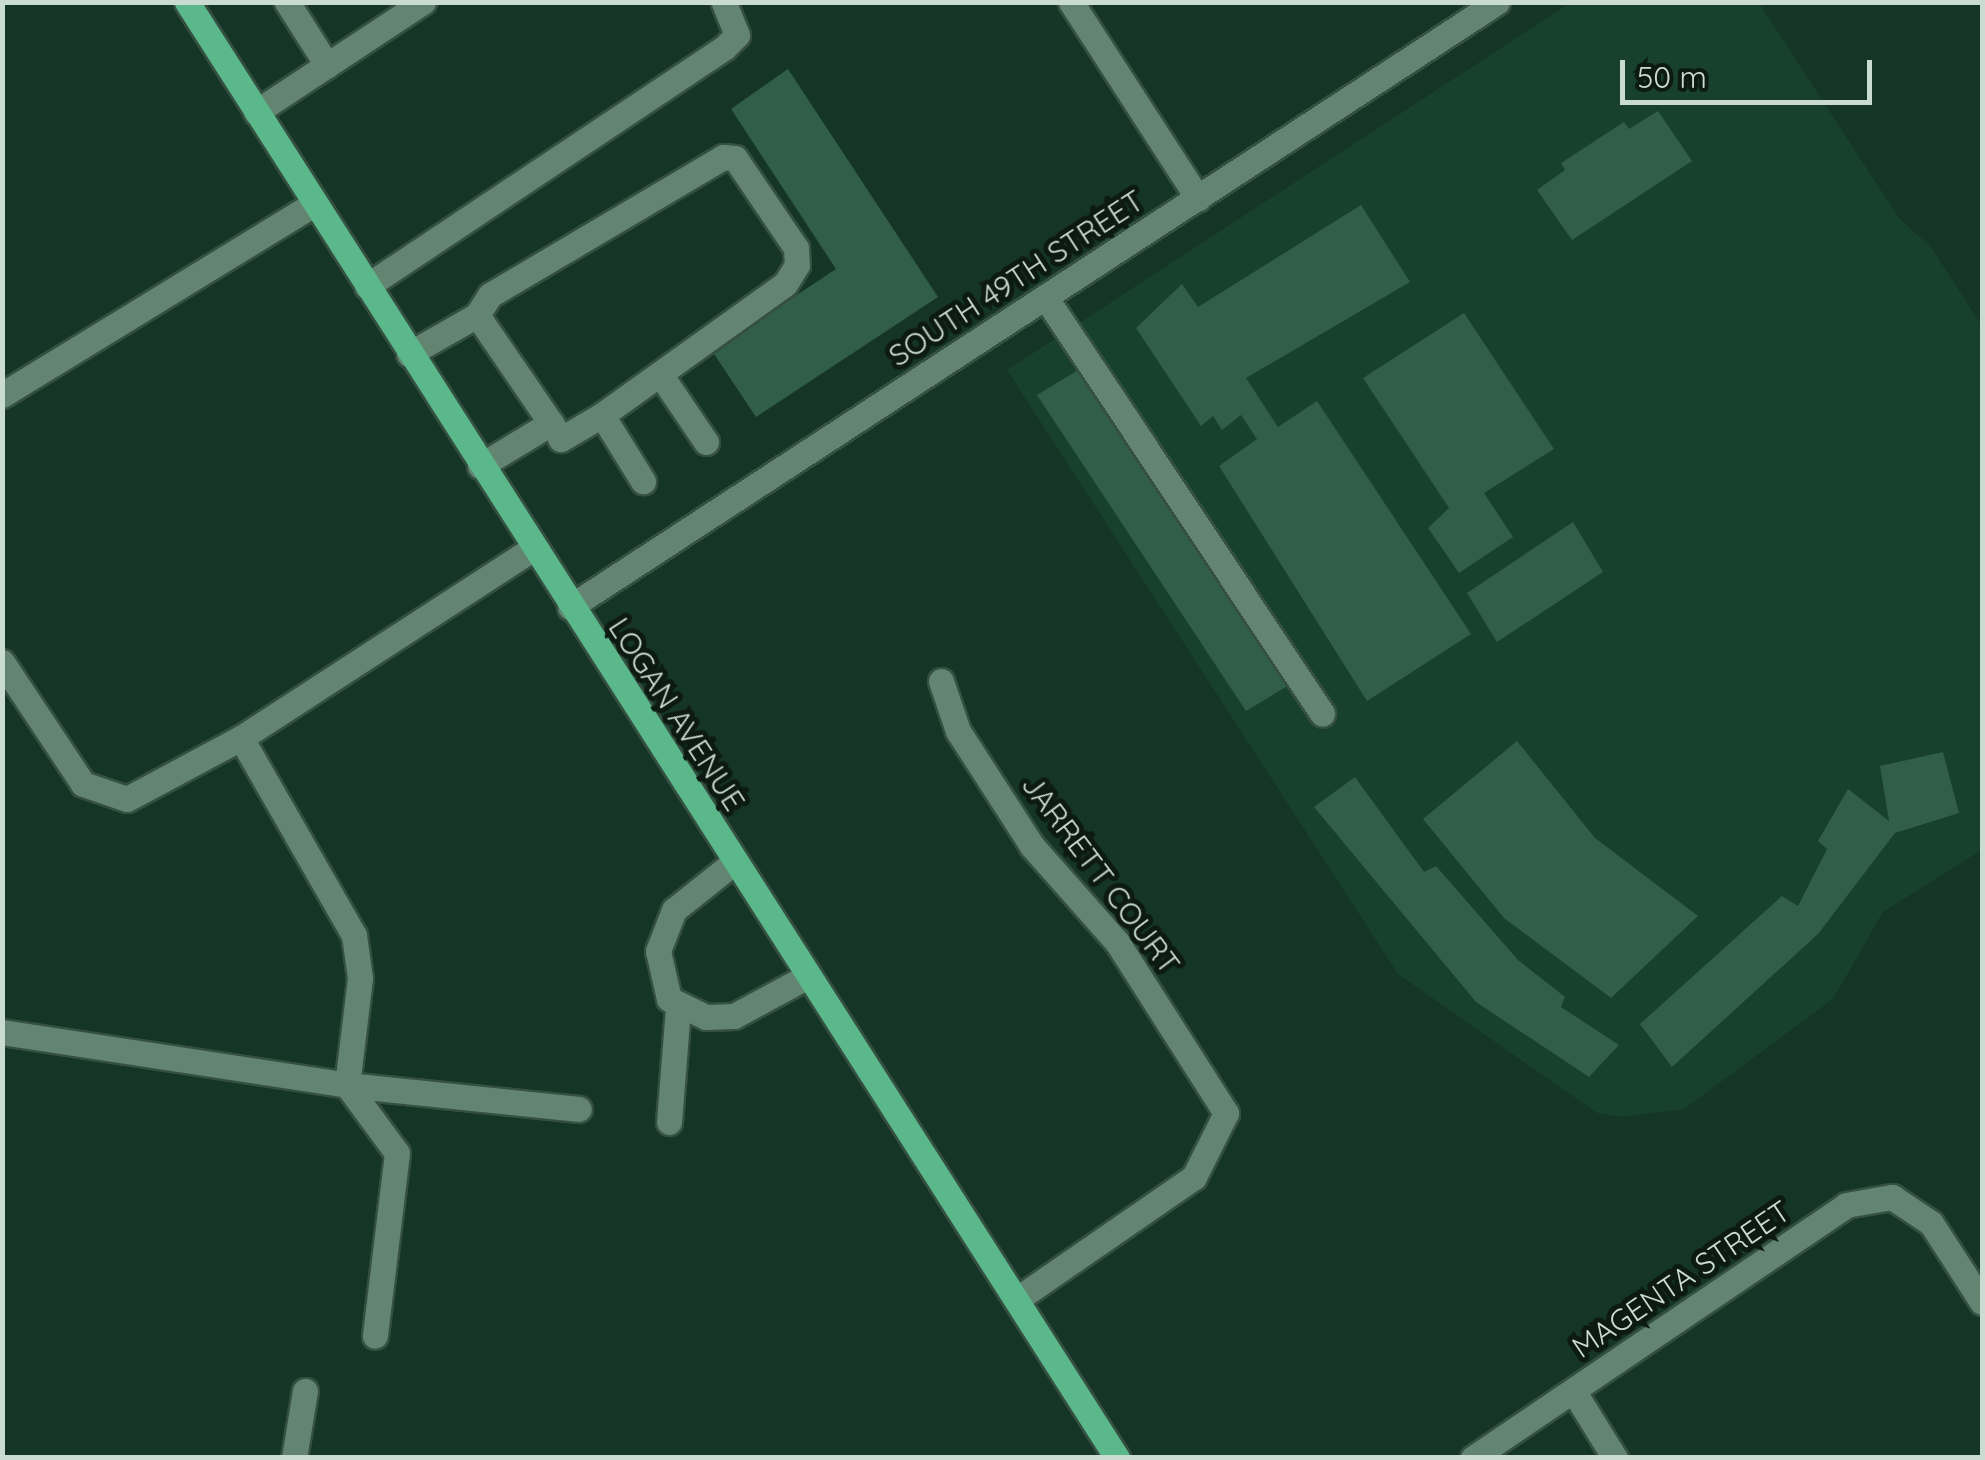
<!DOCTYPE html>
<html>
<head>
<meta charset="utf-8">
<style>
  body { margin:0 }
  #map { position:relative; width:1985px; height:1460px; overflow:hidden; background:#153526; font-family:Quicksand,sans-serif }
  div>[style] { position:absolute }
  .built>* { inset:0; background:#17402d }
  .building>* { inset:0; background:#315e48 }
  .roads { filter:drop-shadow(2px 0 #354f41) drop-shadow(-2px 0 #354f41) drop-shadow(0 2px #354f41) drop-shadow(0 -2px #354f41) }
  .minor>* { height:25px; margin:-12.5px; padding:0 12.5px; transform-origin:12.5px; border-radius:12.5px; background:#628471 }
  .major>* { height:25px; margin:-12.5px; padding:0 12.5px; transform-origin:12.5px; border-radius:12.5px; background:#5ab88b }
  span { translate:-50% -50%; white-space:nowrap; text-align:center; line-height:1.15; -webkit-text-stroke:10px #0c1a12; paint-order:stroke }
  .street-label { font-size:30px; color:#cadcd1 }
  .frame { position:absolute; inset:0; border:5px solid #cadcd1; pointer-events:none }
  .scale { position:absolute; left:1620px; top:60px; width:252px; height:45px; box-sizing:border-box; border:5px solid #cadcd1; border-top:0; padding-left:12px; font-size:30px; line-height:35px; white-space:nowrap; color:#cadcd1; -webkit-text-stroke:8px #0c1a12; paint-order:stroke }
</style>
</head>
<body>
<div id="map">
  <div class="built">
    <i style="clip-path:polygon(1570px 3px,1759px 3px,1899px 218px,1931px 247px,1982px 326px,1982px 850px,1883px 912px,1833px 999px,1684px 1109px,1622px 1117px,1597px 1113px,1398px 974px,1007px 370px)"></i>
  </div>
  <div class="building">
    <i style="clip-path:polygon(788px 69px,938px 297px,756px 417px,712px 351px,836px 269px,731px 109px)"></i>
    <i style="clip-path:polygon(1658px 111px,1692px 161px,1572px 240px,1537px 190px,1565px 170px,1561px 163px,1624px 122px,1629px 129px)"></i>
    <i style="clip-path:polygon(1361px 205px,1410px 282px,1246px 378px,1278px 427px,1317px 401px,1471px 634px,1367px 701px,1219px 466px,1257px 439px,1241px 415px,1222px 430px,1213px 416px,1201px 426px,1136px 328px,1182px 284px,1198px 307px)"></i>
    <i style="clip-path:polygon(1464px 313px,1554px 449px,1484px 493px,1513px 537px,1459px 573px,1428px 528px,1449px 508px,1363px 378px)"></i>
    <i style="clip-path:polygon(1088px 364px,1296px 681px,1246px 711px,1037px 395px)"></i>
    <i style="clip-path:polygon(1573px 522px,1603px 572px,1497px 642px,1467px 593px)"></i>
    <i style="clip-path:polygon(1517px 741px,1595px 838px,1698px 916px,1611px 998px,1504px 918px,1423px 819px)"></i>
    <i style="clip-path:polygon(1943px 752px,1959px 813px,1895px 833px,1818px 934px,1672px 1067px,1640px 1024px,1782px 896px,1798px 906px,1827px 849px,1818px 841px,1848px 789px,1889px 821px,1880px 766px)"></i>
    <i style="clip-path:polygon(1355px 777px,1424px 872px,1436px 866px,1518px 960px,1565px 997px,1561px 1007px,1619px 1045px,1589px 1077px,1476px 1002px,1314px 807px)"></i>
  </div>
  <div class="roads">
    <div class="minor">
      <i style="left:287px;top:2px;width:75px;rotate:57.6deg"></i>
      <i style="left:1071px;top:2px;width:234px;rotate:57.1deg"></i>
      <i style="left:256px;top:112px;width:200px;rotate:-33.4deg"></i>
      <i style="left:367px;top:286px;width:429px;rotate:-33.7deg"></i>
      <i style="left:724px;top:48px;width:18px;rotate:-45deg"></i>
      <i style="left:737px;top:35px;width:35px;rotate:-112deg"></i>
      <i style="left:1046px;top:298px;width:499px;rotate:56.4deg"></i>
      <i style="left:477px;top:315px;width:24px;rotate:-57deg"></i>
      <i style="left:490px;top:295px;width:271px;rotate:-30.6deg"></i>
      <i style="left:723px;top:157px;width:12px;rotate:5deg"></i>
      <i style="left:735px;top:158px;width:109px;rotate:55.9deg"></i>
      <i style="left:796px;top:248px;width:17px;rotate:87deg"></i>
      <i style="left:797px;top:265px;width:22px;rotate:122deg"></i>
      <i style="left:785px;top:284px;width:225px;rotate:144.4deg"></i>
      <i style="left:602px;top:415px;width:48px;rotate:149.7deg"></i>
      <i style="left:561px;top:439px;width:19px;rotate:-122deg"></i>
      <i style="left:409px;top:354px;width:78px;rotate:-29.8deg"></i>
      <i style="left:477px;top:315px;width:131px;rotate:55.6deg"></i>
      <i style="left:551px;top:423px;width:83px;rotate:148.8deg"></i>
      <i style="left:660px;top:374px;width:82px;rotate:55.9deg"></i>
      <i style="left:2px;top:395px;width:366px;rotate:-31.5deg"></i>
      <i style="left:602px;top:415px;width:78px;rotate:58.2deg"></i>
      <i style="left:570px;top:607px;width:1107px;rotate:-33.13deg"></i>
      <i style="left:2px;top:662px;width:146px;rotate:56.4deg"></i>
      <i style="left:83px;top:784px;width:46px;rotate:18.8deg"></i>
      <i style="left:127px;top:799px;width:129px;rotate:-28.2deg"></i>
      <i style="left:241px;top:738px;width:347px;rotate:-33deg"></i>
      <i style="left:941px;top:681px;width:53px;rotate:71.2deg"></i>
      <i style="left:958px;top:731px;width:137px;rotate:57.2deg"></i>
      <i style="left:1032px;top:846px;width:128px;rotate:48.5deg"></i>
      <i style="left:1117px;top:942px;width:203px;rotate:57.5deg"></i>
      <i style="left:1226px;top:1113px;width:72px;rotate:116.6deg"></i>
      <i style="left:1194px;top:1177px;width:215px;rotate:145.4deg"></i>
      <i style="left:241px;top:738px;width:227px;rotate:60.2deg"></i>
      <i style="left:354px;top:935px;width:43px;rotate:82.1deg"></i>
      <i style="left:360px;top:978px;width:108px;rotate:96.9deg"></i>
      <i style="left:347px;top:1085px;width:84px;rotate:53.7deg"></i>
      <i style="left:397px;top:1153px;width:184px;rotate:96.9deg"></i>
      <i style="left:733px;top:863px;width:75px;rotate:141.5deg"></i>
      <i style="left:674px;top:910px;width:44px;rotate:111.3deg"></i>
      <i style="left:658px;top:951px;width:49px;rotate:77.1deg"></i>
      <i style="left:669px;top:999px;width:41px;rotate:25.9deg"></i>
      <i style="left:706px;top:1017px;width:28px;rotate:-2deg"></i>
      <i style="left:734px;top:1016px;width:82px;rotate:-28.4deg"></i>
      <i style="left:2px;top:1032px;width:349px;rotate:8.7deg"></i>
      <i style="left:347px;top:1085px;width:233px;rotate:5.9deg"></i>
      <i style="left:669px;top:1122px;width:114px;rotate:-85.5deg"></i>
      <i style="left:1574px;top:1392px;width:78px;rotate:58.2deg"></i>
      <i style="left:294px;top:1458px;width:68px;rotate:-80.7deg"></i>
      <i style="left:1473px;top:1458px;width:451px;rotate:-34.1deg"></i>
      <i style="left:1846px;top:1205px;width:47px;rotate:-9.9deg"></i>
      <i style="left:1892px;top:1197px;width:47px;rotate:33.7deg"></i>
      <i style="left:1931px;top:1223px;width:94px;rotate:57.2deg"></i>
    </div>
    <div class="major">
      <i style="left:187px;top:2px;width:1728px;rotate:57.43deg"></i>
    </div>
  </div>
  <div class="street-label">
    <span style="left:1016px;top:278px;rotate:-33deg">SOUTH 49TH STREET</span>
    <span style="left:677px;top:714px;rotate:57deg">LOGAN AVENUE</span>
    <span style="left:1101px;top:874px;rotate:53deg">JARRETT COURT</span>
    <span style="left:1681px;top:1279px;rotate:-34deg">MAGENTA STREET</span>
  </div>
  <div class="frame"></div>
  <div class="scale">50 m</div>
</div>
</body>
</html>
